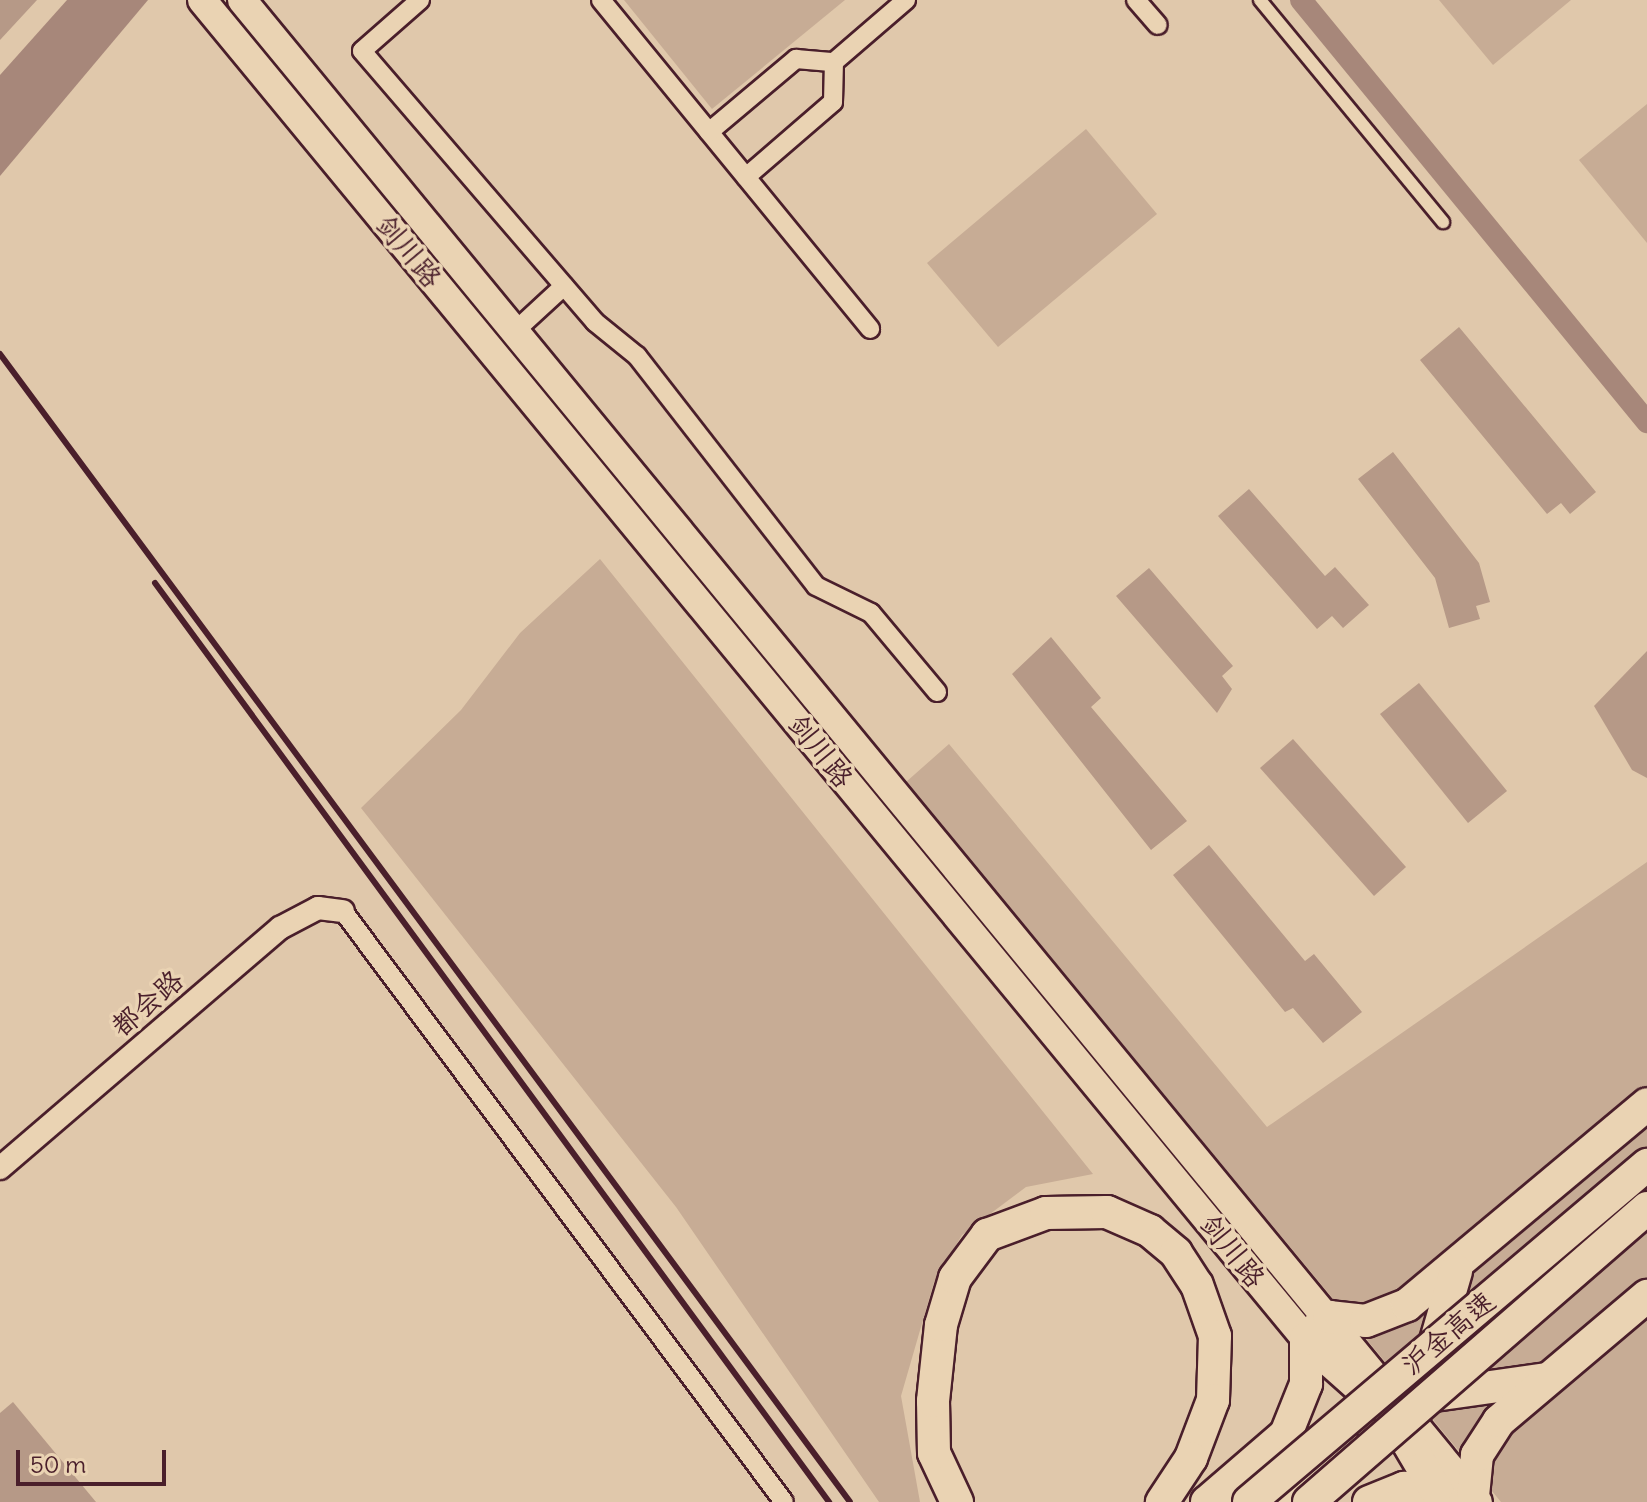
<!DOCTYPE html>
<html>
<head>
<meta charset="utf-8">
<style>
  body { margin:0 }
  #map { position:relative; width:1647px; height:1502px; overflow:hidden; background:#e0c8ab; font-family:Delius,"LXGW WenKai TC",sans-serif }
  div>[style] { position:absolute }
  .green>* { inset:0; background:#c7ac95 }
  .water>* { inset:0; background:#a7877a }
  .canal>* { height:22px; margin:-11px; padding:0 11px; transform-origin:11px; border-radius:11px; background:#a7877a }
  .building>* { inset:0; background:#b69987 }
  .roads { filter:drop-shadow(2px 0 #4a1f2b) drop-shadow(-2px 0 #4a1f2b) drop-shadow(0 2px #4a1f2b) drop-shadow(0 -2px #4a1f2b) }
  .pedestrian>* { height:12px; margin:-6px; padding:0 6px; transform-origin:6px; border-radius:6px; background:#ead3b3 }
  .minor>* { height:18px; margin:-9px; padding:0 9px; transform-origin:9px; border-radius:9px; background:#ead3b3 }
  .tertiary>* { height:22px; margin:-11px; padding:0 11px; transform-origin:11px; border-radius:11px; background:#ead3b3 }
  .primary>* { height:28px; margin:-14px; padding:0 14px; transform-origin:14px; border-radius:14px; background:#ead3b3 }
  .motorway>* { height:32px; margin:-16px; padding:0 16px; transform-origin:16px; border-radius:16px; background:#ead3b3 }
  .rail>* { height:6px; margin:-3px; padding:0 3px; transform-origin:3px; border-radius:3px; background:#4a1f2b }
  .bridges { filter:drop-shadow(2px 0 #4a1f2b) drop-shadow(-2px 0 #4a1f2b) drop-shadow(0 2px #4a1f2b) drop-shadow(0 -2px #4a1f2b) }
  .motorway-bridge>* { height:32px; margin:-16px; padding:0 16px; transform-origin:16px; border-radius:16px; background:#ead3b3 }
  span { translate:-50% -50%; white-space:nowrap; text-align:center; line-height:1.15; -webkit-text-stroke:7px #ead3b3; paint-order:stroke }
  .street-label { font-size:28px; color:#4a1f2b }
  .scale { position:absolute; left:16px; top:1450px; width:150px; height:36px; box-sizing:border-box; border:4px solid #4a1f2b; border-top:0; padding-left:10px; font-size:24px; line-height:28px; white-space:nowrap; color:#4a1f2b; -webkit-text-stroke:6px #ead3b3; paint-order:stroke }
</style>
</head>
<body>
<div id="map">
  <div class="green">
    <i style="clip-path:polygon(624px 0,845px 0,712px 109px)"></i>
    <i style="clip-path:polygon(1439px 0,1571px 0,1493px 65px)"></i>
    <i style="clip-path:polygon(1647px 104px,1647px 243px,1579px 160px)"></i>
    <i style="clip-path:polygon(1086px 129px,1157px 214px,998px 347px,927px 263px)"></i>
    <i style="clip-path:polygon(600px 559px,1093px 1174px,1026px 1187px,962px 1235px,934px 1282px,901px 1396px,920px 1502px,879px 1502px,676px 1207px,361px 808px,461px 710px,520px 633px)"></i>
    <i style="clip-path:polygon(949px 744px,1267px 1127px,1647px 862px,1647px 1502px,1501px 1502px,906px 782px)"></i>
  </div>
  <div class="water">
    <i style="clip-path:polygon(67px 0,148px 0,0 176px,0 75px)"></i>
  </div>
  <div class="canal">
    <i style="left:1301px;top:0;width:546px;rotate:50.65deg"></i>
  </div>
  <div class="building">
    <i style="clip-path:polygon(0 0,37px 0,0 40px)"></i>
    <i style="clip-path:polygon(1459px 327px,1596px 492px,1570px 514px,1561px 503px,1547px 514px,1420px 360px)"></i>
    <i style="clip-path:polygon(1393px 452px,1479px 563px,1490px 602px,1476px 606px,1480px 619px,1449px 628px,1435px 578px,1358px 479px)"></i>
    <i style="clip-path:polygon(1249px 489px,1325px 576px,1335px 567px,1369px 605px,1343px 628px,1332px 616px,1317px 629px,1218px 516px)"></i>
    <i style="clip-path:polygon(1149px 568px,1233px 666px,1222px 676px,1232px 689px,1217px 713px,1116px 596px)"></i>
    <i style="clip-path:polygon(1051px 637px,1101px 698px,1091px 707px,1187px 821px,1151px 850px,1012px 674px)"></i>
    <i style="clip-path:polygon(1647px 651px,1647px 778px,1632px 770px,1594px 706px)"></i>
    <i style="clip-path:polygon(1419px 683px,1507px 791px,1468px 823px,1380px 714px)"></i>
    <i style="clip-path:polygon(1293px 739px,1406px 867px,1374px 896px,1260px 768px)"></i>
    <i style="clip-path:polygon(1209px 845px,1305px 961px,1314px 954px,1362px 1012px,1323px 1043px,1293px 1008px,1285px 1012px,1173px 875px)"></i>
    <i style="clip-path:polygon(13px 1402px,96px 1502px,0 1502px,0 1413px)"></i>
  </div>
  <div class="roads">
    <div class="pedestrian">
      <i style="left:1260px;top:0;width:288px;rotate:50.5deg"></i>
    </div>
    <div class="minor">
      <i style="left:420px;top:0;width:77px;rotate:138.7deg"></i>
      <i style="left:362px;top:51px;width:357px;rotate:49.3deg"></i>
      <i style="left:595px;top:322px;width:54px;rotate:39deg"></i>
      <i style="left:637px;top:356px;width:291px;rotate:52.1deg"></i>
      <i style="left:816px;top:586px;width:61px;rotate:26.1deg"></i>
      <i style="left:871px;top:613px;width:103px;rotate:50.1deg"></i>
      <i style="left:601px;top:0;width:425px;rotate:50.7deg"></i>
      <i style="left:1136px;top:0;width:33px;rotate:49deg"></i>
      <i style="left:834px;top:62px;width:95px;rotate:-40.7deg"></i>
      <i style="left:709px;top:132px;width:114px;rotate:-40deg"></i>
      <i style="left:796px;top:59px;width:38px;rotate:5deg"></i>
      <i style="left:746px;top:177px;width:115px;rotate:-40.8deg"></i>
      <i style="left:833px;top:102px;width:40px;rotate:-88.6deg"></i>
      <i style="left:514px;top:332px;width:68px;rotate:-42.6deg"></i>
      <i style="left:343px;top:911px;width:737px;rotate:53.27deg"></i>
    </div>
    <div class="tertiary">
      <i style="left:0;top:1168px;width:369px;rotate:-40.6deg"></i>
      <i style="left:280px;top:928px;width:43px;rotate:-27.8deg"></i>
      <i style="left:318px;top:908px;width:25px;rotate:7deg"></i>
    </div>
    <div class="primary">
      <i style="left:202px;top:0;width:1755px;rotate:50.5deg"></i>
      <i style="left:242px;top:0;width:1945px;rotate:50.55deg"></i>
    </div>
    <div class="motorway">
      <i style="left:1306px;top:1339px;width:96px;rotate:41.6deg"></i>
      <i style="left:1378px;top:1403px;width:170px;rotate:-8.1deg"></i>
      <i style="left:957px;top:1502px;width:54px;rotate:-115.1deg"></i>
      <i style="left:934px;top:1453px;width:52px;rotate:-91.1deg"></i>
      <i style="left:933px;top:1401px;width:76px;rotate:-84deg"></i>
      <i style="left:941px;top:1325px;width:49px;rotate:-73.4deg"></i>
      <i style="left:955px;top:1278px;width:54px;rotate:-53.3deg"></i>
      <i style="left:987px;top:1235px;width:63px;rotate:-20.4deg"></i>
      <i style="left:1046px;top:1213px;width:61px;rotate:-0.9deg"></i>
      <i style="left:1107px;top:1212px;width:47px;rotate:23.8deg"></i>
      <i style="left:1150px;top:1231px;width:34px;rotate:40deg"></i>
      <i style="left:1176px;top:1253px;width:38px;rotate:57deg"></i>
      <i style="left:1197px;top:1285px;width:54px;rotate:70.6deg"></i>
      <i style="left:1215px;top:1336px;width:64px;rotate:91.8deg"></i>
      <i style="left:1213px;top:1400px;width:62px;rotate:110.8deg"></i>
      <i style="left:1191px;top:1458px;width:53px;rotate:123.4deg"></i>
      <i style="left:1207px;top:1502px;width:104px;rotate:-40.7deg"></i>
      <i style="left:1286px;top:1434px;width:54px;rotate:-68.2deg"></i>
      <i style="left:1306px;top:1384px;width:45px;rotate:-90deg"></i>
      <i style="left:1306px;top:1339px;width:32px;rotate:-44deg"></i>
      <i style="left:1329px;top:1317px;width:37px;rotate:6deg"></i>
      <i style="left:1366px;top:1321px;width:44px;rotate:-21.3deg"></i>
      <i style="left:1407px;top:1305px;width:313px;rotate:-39.9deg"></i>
      <i style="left:1281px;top:1502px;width:86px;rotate:-37.4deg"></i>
      <i style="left:1369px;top:1502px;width:38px;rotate:-22deg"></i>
      <i style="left:1404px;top:1488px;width:29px;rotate:29deg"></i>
      <i style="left:1443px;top:1502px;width:71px;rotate:-120.5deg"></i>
      <i style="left:1407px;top:1441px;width:177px;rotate:-73.9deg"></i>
      <i style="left:1465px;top:1502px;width:10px;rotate:-37deg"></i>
      <i style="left:1473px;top:1496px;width:41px;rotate:-84.4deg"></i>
      <i style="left:1477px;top:1455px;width:40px;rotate:-57.1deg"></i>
      <i style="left:1499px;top:1421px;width:194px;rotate:-40.2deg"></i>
    </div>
  </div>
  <div class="rail">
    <i style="left:0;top:354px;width:1428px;rotate:53.48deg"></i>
    <i style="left:155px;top:583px;width:1140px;rotate:53.74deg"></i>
  </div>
  <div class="bridges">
    <div class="motorway-bridge">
      <i style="left:1249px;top:1502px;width:522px;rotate:-40.26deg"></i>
      <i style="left:1309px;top:1502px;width:448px;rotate:-41deg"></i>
    </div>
  </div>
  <div class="street-label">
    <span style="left:409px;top:251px;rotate:50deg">剑川路</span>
    <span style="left:821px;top:751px;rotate:51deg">剑川路</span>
    <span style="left:147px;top:1003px;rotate:-41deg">都会路</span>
    <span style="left:1233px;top:1251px;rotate:51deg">剑川路</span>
    <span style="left:1448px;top:1333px;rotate:-40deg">沪金高速</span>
  </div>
  <div class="scale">50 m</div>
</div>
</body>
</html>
